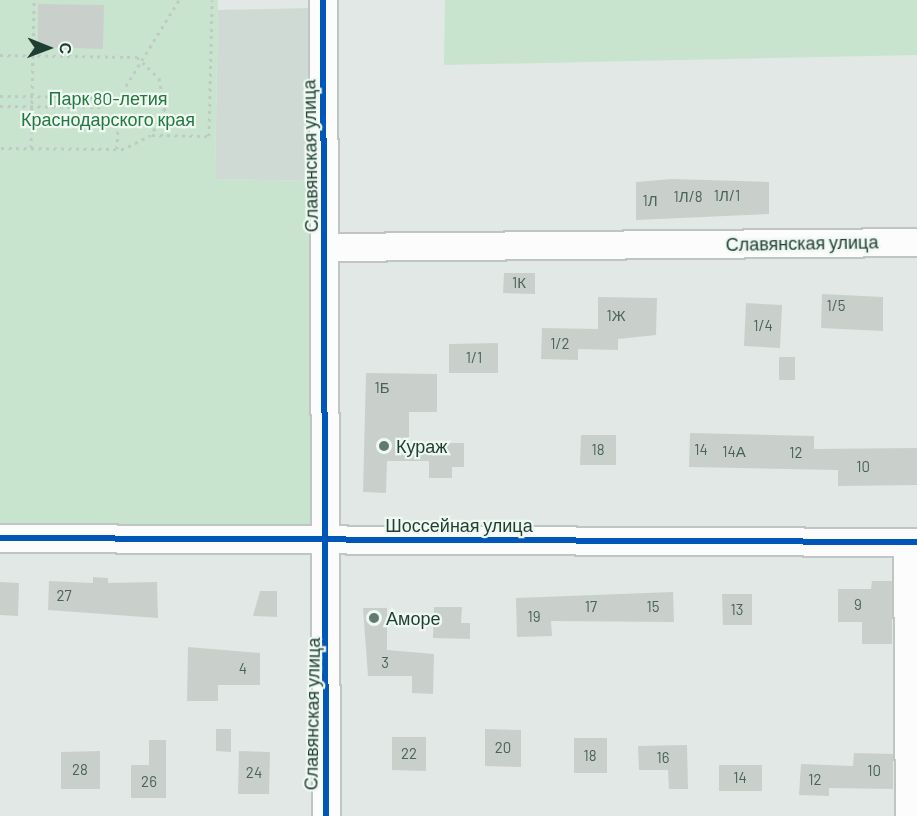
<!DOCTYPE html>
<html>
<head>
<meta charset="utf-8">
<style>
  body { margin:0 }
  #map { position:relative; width:917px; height:816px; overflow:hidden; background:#e2e8e5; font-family:Barlow,sans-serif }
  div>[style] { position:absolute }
  .built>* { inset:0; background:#cfdad4 }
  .green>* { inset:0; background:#c9e4ce }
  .building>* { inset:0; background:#c9d0cc }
  .path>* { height:3px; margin-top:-1.5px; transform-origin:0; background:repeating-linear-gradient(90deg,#bfcac5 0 3px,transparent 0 7.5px) }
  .roads { filter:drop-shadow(2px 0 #bfc5c2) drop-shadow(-2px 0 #bfc5c2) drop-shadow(0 2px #bfc5c2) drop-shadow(0 -2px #bfc5c2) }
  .minor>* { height:27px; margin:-13.5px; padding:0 13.5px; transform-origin:13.5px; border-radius:13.5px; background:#fbfcfb }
  .cycleway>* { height:6px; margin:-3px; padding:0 3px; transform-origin:3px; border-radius:3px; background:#0057b8 }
  .dots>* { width:16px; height:16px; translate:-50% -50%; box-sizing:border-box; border:3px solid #eff8f3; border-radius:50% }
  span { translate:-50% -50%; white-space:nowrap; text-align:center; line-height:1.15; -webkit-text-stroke:4.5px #eff8f3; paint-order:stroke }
  .number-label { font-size:15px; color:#4a6359 }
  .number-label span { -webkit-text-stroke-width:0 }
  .park-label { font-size:18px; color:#23793d }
  .street-label { font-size:18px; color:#1e3e32 }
  .poi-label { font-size:18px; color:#1e3e32 }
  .left { translate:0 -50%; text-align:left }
  .north { position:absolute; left:18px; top:18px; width:60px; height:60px; -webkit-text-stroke:4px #eff8f3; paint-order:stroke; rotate:91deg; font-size:16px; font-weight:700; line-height:24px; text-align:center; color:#1e3e32 }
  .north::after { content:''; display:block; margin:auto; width:21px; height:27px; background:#1e3e32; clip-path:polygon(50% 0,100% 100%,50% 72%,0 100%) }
</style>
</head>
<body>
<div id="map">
  <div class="built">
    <i style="clip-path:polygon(315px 8px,316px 181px,215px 179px,218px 10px)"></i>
  </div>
  <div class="green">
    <i style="clip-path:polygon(0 0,218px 0,215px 179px,316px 181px,321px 529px,0 530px)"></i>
    <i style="clip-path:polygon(445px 0,917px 0,917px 55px,444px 65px)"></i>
  </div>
  <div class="building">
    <i style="clip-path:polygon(38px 4px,104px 5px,103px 49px,38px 47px)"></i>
    <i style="clip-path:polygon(672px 179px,769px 182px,769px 214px,636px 220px,636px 182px)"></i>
    <i style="clip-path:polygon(504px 273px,535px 273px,535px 294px,503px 293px)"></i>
    <i style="clip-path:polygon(822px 294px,883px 297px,883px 331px,821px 328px)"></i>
    <i style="clip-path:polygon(598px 297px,657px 298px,656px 335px,618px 339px,618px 350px,578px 349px,578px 360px,541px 359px,542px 328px,598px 329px)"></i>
    <i style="clip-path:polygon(746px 303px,782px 305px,780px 348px,744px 346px)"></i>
    <i style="clip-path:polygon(498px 343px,498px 373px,449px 373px,449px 344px)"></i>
    <i style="clip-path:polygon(779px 357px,795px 357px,795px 380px,779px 380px)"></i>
    <i style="clip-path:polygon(366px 373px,437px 374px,437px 412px,409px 412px,409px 443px,464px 443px,464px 467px,452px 467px,452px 478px,429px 478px,429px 461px,387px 461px,386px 493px,363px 492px)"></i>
    <i style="clip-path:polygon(690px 433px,814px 436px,814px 449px,917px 448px,917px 485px,838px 486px,838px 470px,689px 467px)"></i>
    <i style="clip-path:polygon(581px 435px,616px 435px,616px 465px,580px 465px)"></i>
    <i style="clip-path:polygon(93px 577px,108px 578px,108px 583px,157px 582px,158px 618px,48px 610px,49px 581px,93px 583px)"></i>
    <i style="clip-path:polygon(872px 581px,892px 581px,892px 644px,862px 644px,862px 622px,838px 622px,838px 589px,871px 589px)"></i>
    <i style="clip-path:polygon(0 582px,19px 583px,18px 616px,0 615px)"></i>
    <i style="clip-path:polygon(260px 591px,277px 591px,277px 617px,253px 616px)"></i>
    <i style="clip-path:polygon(673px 592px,674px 622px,551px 621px,552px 636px,517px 637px,516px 598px)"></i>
    <i style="clip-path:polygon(722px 594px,752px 594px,752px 625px,723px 625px)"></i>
    <i style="clip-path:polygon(434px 607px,462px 607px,461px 623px,470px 623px,470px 639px,433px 638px)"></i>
    <i style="clip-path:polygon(363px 608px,387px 608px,387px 650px,434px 654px,433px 694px,412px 693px,412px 676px,368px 676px)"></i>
    <i style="clip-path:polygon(188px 647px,260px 653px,260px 685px,218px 685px,218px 701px,187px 701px)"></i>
    <i style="clip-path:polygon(216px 729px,231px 729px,231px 752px,216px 751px)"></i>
    <i style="clip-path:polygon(485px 729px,521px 730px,521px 767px,485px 766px)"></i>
    <i style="clip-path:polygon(392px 737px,426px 737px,426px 771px,392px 770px)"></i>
    <i style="clip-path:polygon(574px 738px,607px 738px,607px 773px,574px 773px)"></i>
    <i style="clip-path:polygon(149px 740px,166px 740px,166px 798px,131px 798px,131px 765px,149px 765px)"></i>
    <i style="clip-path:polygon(687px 745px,688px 789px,669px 789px,668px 770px,639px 770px,638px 746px)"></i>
    <i style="clip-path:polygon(100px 751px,100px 789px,61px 789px,61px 752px)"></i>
    <i style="clip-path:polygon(239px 751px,270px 752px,269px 794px,238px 794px)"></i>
    <i style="clip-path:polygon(854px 753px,893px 754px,893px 789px,829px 788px,829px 796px,799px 795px,801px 764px,853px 766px)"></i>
    <i style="clip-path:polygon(719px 765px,762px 765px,762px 791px,719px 791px)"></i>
  </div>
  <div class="path">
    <i style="left:0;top:55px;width:137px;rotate:0.8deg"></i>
    <i style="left:137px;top:57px;width:30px;rotate:44deg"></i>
    <i style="left:159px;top:78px;width:31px;rotate:79deg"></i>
    <i style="left:165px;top:108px;width:30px;rotate:117deg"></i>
    <i style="left:151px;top:135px;width:30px;rotate:153deg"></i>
    <i style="left:124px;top:149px;width:124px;rotate:-179.5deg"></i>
    <i style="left:126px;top:86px;width:101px;rotate:-58.4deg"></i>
    <i style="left:0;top:96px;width:101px;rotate:0.6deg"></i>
    <i style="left:0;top:106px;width:100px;rotate:0.6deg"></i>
    <i style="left:152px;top:135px;width:57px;rotate:1deg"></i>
    <i style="left:209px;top:136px;width:136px;rotate:-88.7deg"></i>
    <i style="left:31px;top:148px;width:148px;rotate:-88.8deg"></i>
    <i style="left:117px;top:149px;width:31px;rotate:-88deg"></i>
  </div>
  <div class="roads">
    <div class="minor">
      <i style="left:323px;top:0;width:816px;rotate:89.79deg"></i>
      <i style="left:326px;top:247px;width:591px;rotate:-0.48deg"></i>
      <i style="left:0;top:538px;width:917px;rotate:0.25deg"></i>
      <i style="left:907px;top:542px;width:274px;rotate:89.6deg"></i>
    </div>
  </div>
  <div class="cycleway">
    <i style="left:323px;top:0;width:816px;rotate:89.79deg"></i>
    <i style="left:0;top:538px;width:917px;rotate:0.25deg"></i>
  </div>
  <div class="dots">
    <i style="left:384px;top:446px;background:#637a71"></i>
    <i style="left:374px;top:618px;background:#637a71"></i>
  </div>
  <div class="number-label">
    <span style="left:727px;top:196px">1Л/1</span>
    <span style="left:688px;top:197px">1Л/8</span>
    <span style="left:650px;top:201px">1Л</span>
    <span style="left:519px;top:283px">1К</span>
    <span style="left:836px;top:306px">1/5</span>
    <span style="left:616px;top:316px">1Ж</span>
    <span style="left:763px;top:326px">1/4</span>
    <span style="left:560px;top:344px">1/2</span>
    <span style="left:474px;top:358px">1/1</span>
    <span style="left:382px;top:388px">1Б</span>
    <span style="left:598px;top:450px">18</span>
    <span style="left:701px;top:450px">14</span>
    <span style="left:734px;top:452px">14А</span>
    <span style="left:796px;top:453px">12</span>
    <span style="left:863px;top:467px">10</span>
    <span style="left:64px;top:596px">27</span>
    <span style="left:858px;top:605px">9</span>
    <span style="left:591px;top:607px">17</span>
    <span style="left:653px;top:607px">15</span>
    <span style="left:737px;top:610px">13</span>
    <span style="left:534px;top:617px">19</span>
    <span style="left:385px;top:663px">3</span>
    <span style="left:243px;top:669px">4</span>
    <span style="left:503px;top:748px">20</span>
    <span style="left:409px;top:754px">22</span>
    <span style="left:590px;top:756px">18</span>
    <span style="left:663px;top:758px">16</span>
    <span style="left:80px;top:770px">28</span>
    <span style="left:874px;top:771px">10</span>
    <span style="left:254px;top:773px">24</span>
    <span style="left:740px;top:778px">14</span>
    <span style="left:815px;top:780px">12</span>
    <span style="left:149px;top:782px">26</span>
  </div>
  <div class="park-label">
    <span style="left:108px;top:109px">Парк 80-летия<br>Краснодарского края</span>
  </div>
  <div class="street-label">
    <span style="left:310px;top:156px;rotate:-91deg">Славянская улица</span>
    <span style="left:802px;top:243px;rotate:-1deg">Славянская улица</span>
    <span style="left:459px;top:525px">Шоссейная улица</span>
    <span style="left:312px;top:714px;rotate:-89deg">Славянская улица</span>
  </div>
  <div class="poi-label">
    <span class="left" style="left:396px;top:446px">Кураж</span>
    <span class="left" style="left:386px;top:618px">Аморе</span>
  </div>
  <div class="north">С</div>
</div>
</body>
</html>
